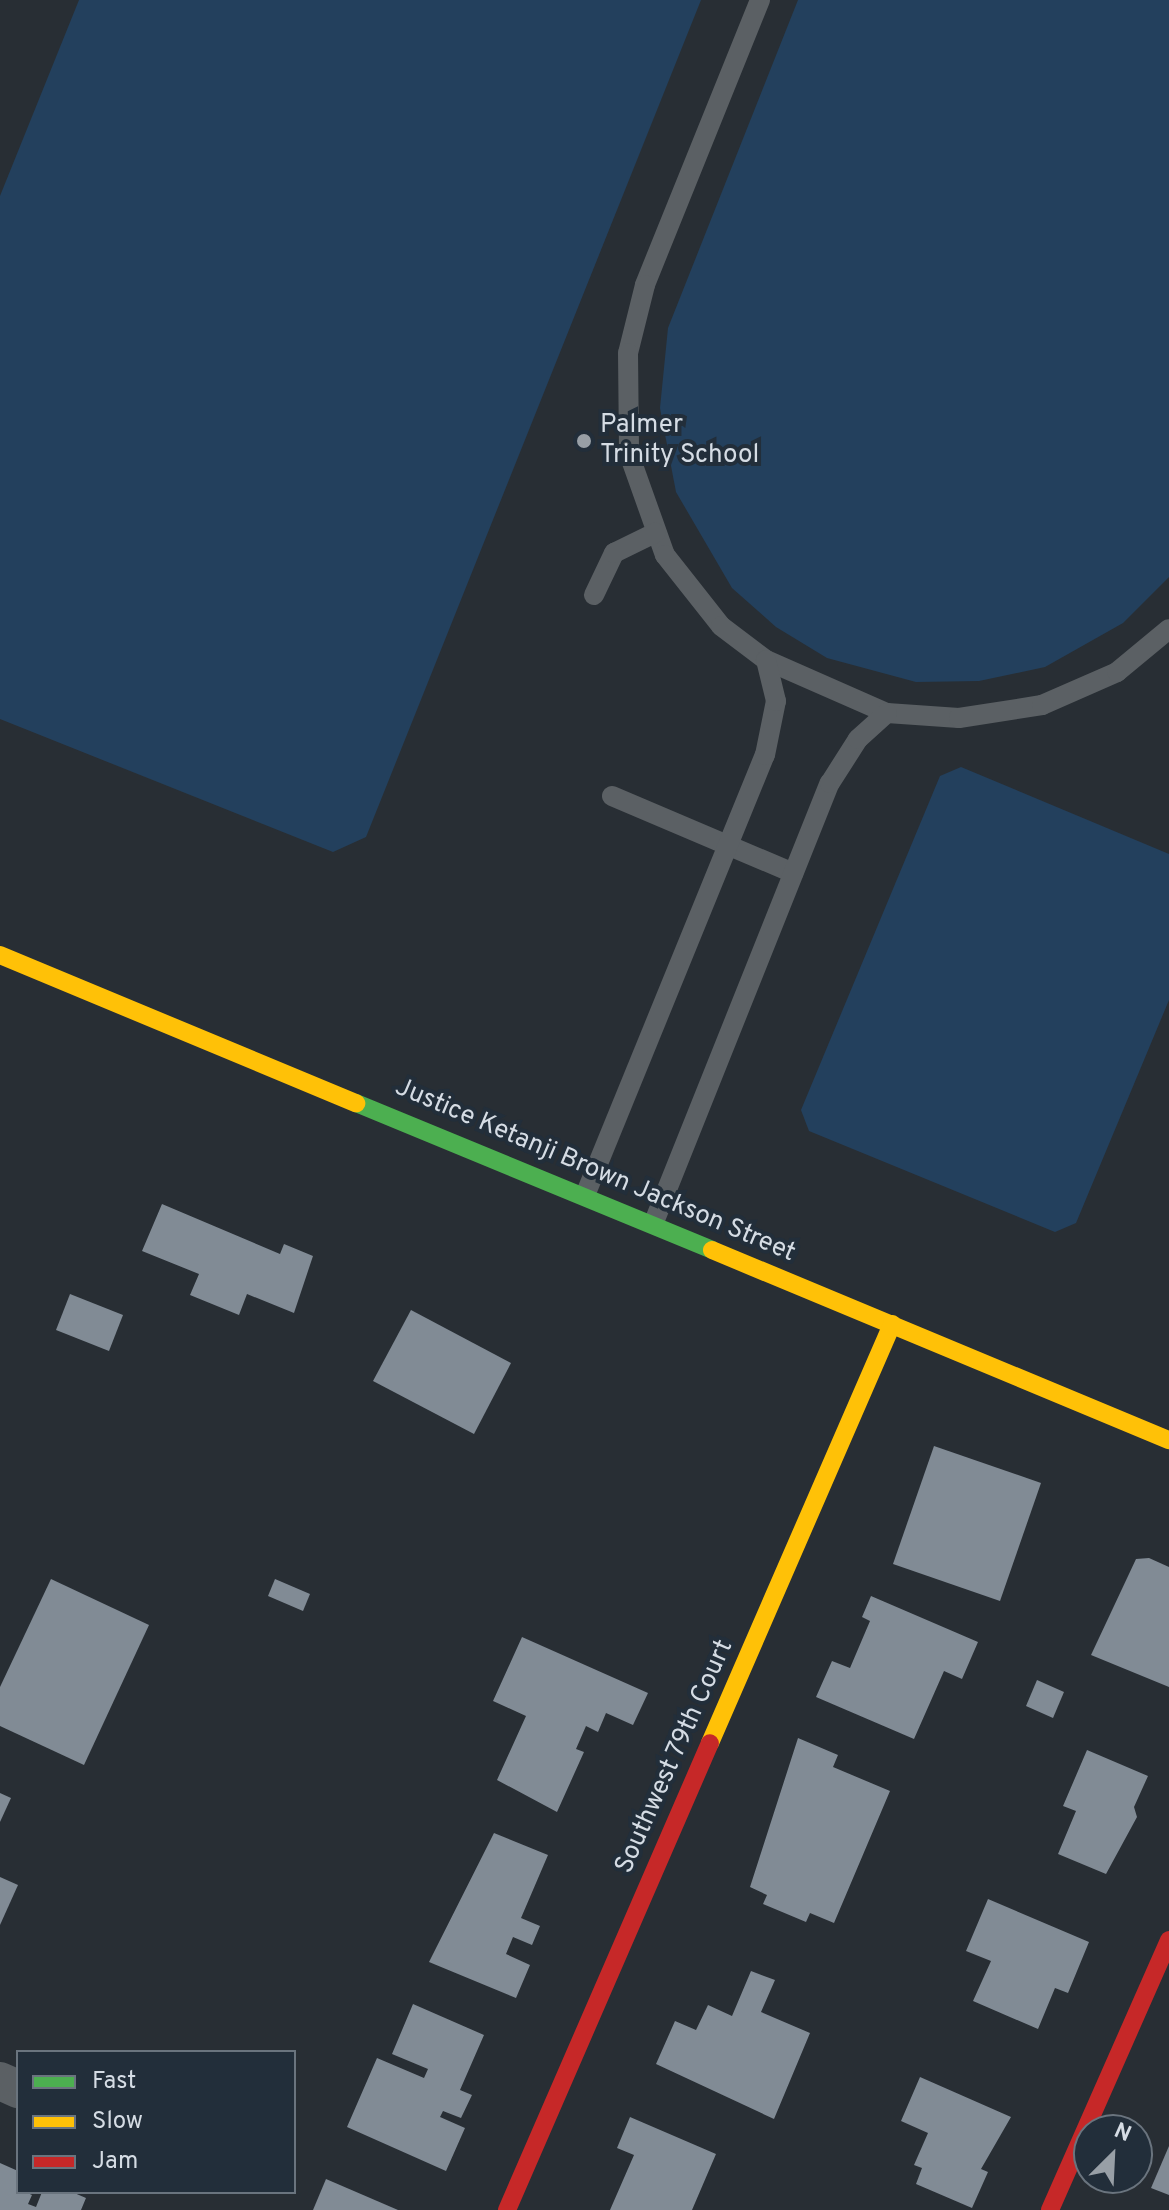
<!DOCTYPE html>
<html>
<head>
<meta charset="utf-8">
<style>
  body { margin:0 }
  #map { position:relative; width:1169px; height:2210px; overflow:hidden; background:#282e34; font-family:Overpass,sans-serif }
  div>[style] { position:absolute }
  .green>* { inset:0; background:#23405d }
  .building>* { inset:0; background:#818b95 }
  .lane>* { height:20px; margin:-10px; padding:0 10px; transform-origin:10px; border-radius:10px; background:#5b6064 }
  .street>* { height:38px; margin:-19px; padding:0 19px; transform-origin:19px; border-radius:19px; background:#5b6064 }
  .fast>* { height:18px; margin:-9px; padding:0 9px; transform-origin:9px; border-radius:9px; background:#4caf50 }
  .slow>* { height:18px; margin:-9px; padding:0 9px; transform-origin:9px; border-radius:9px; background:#ffc107 }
  .jam>* { height:18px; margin:-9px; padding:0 9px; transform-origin:9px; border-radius:9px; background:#c62828 }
  .dots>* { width:22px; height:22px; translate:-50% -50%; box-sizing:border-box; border:4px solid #222e3a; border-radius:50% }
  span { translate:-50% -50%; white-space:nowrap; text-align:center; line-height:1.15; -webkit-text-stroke:8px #222e3a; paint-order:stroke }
  .poi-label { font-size:26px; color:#d5dce4 }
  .left { translate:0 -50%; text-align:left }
  .street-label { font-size:26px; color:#d5dce4 }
  .legend { position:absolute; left:16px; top:2050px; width:280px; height:144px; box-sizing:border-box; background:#222e3a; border:2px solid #6a747e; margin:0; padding:10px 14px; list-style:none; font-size:24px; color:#d5dce4 }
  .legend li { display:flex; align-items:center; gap:16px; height:40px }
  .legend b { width:40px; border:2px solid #6a747e }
  .north { position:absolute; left:1073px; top:2114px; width:80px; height:80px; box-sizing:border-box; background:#222e3a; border:2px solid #6a747e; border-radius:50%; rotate:24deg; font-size:22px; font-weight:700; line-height:32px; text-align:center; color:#d5dce4 }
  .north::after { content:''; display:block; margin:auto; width:28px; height:36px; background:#989fa6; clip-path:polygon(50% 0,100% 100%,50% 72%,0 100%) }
</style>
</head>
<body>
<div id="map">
  <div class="green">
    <i style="clip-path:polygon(79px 0,701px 0,366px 837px,333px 852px,0 719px,0 196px)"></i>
    <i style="clip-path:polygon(798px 0,1169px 0,1169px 577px,1123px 623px,1045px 667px,979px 681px,916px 682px,827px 658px,776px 627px,732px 588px,676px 492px,660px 408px,668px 328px)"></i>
    <i style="clip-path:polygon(961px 767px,1169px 854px,1169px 1000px,1076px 1223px,1055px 1232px,809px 1131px,801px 1110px,940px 776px)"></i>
  </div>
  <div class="building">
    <i style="clip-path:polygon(162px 1204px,280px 1254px,284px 1244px,313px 1256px,294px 1313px,247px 1294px,239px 1315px,190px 1295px,199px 1274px,142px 1251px)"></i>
    <i style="clip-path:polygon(70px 1294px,123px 1315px,109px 1351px,56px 1330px)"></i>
    <i style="clip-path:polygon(411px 1310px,511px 1363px,474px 1434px,373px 1381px)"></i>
    <i style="clip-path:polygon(934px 1446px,1041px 1483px,1000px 1601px,893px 1564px)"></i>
    <i style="clip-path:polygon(1149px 1558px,1169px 1567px,1169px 1687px,1091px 1655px,1136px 1559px)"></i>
    <i style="clip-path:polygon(51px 1579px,149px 1625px,84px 1765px,0 1726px,0 1687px)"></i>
    <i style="clip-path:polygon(275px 1579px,310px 1594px,303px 1611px,268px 1596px)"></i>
    <i style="clip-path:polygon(871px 1596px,978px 1642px,962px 1679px,944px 1671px,914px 1739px,816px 1697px,832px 1661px,850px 1668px,870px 1621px,862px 1617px)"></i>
    <i style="clip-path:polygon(522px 1637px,648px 1693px,633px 1725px,606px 1713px,598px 1732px,586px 1726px,576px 1749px,584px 1752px,557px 1812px,497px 1780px,526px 1716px,493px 1701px)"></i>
    <i style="clip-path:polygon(1037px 1680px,1064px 1692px,1053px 1718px,1026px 1706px)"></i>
    <i style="clip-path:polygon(798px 1738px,838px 1755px,833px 1767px,890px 1791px,834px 1923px,810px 1913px,806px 1922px,763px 1904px,767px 1895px,750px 1887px)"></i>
    <i style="clip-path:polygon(1087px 1750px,1148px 1776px,1134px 1807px,1137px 1817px,1106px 1874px,1058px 1854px,1076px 1811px,1063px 1806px)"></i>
    <i style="clip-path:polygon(0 1793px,11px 1798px,0 1822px)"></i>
    <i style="clip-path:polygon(494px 1833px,548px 1855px,521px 1918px,540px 1926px,532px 1945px,513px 1937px,506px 1954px,530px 1965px,516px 1998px,429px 1962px)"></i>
    <i style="clip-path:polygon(0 1877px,18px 1885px,0 1925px)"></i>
    <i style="clip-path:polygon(988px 1899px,1089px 1942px,1068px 1993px,1055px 1988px,1038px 2029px,973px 2001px,991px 1961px,966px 1951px)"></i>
    <i style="clip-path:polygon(751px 1971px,775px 1980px,761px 2012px,810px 2033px,774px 2119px,656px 2064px,675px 2021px,696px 2030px,708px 2005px,732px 2016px)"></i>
    <i style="clip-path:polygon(413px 2004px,484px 2035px,460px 2090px,472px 2095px,461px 2118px,443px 2111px,440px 2117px,465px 2128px,446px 2171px,347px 2127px,377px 2058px,424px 2078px,428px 2069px,392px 2054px)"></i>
    <i style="clip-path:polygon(920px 2077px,1011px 2117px,981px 2169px,988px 2172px,972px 2208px,916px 2184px,922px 2168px,914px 2165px,928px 2133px,901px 2121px)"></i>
    <i style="clip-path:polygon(630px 2117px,716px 2154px,692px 2210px,610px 2210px,634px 2155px,617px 2148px)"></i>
    <i style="clip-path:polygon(1169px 2146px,1169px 2195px,1151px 2188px)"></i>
    <i style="clip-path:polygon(0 2163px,18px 2171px,16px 2188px,32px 2195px,28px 2204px,36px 2207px,42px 2192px,72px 2192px,86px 2198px,81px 2210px,0 2210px)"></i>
    <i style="clip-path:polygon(326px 2179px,398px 2210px,313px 2210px)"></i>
  </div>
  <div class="lane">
    <i style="left:760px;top:0;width:307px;rotate:112deg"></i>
    <i style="left:645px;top:285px;width:70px;rotate:104deg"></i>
    <i style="left:628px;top:353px;width:101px;rotate:89.4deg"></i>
    <i style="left:629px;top:454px;width:107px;rotate:70.4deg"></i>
    <i style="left:665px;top:555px;width:90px;rotate:51.7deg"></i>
    <i style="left:721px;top:626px;width:56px;rotate:37.1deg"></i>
    <i style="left:766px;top:660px;width:132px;rotate:23.7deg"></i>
    <i style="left:887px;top:713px;width:72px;rotate:4deg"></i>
    <i style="left:959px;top:718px;width:84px;rotate:-8.9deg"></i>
    <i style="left:1042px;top:705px;width:82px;rotate:-23.7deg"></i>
    <i style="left:1117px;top:672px;width:67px;rotate:-39.6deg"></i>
    <i style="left:594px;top:595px;width:47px;rotate:-64.5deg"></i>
    <i style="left:614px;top:553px;width:46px;rotate:-26deg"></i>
    <i style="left:612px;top:796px;width:197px;rotate:23deg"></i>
    <i style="left:586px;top:1193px;width:473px;rotate:-67.8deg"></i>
    <i style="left:765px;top:755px;width:55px;rotate:-78.5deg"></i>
    <i style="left:776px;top:701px;width:42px;rotate:-103.7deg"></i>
    <i style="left:654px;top:1222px;width:473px;rotate:-68.2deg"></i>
    <i style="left:830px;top:783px;width:52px;rotate:-57.5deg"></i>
    <i style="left:858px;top:739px;width:39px;rotate:-42deg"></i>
  </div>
  <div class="street">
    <i style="left:0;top:2081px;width:20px;rotate:24deg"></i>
  </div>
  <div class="fast">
    <i style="left:356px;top:1103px;width:385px;rotate:22.4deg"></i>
  </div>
  <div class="slow">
    <i style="left:0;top:955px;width:386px;rotate:22.6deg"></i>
    <i style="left:712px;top:1250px;width:495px;rotate:22.6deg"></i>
    <i style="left:710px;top:1743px;width:457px;rotate:-66.5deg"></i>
  </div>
  <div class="jam">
    <i style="left:507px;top:2210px;width:509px;rotate:-66.51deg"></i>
    <i style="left:1050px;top:2210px;width:295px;rotate:-66.2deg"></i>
  </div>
  <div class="dots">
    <i style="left:584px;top:441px;background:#989fa6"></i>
  </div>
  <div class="poi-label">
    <span class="left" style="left:600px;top:441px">Palmer<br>Trinity School</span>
  </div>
  <div class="street-label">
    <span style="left:595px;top:1171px;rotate:23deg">Justice Ketanji Brown Jackson Street</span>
    <span style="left:675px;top:1757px;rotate:-66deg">Southwest 79th Court</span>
  </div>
  <ul class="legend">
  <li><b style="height:10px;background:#4caf50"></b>Fast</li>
  <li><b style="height:10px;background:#ffc107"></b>Slow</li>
  <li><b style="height:10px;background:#c62828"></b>Jam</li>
  </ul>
  <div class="north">N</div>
</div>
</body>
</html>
